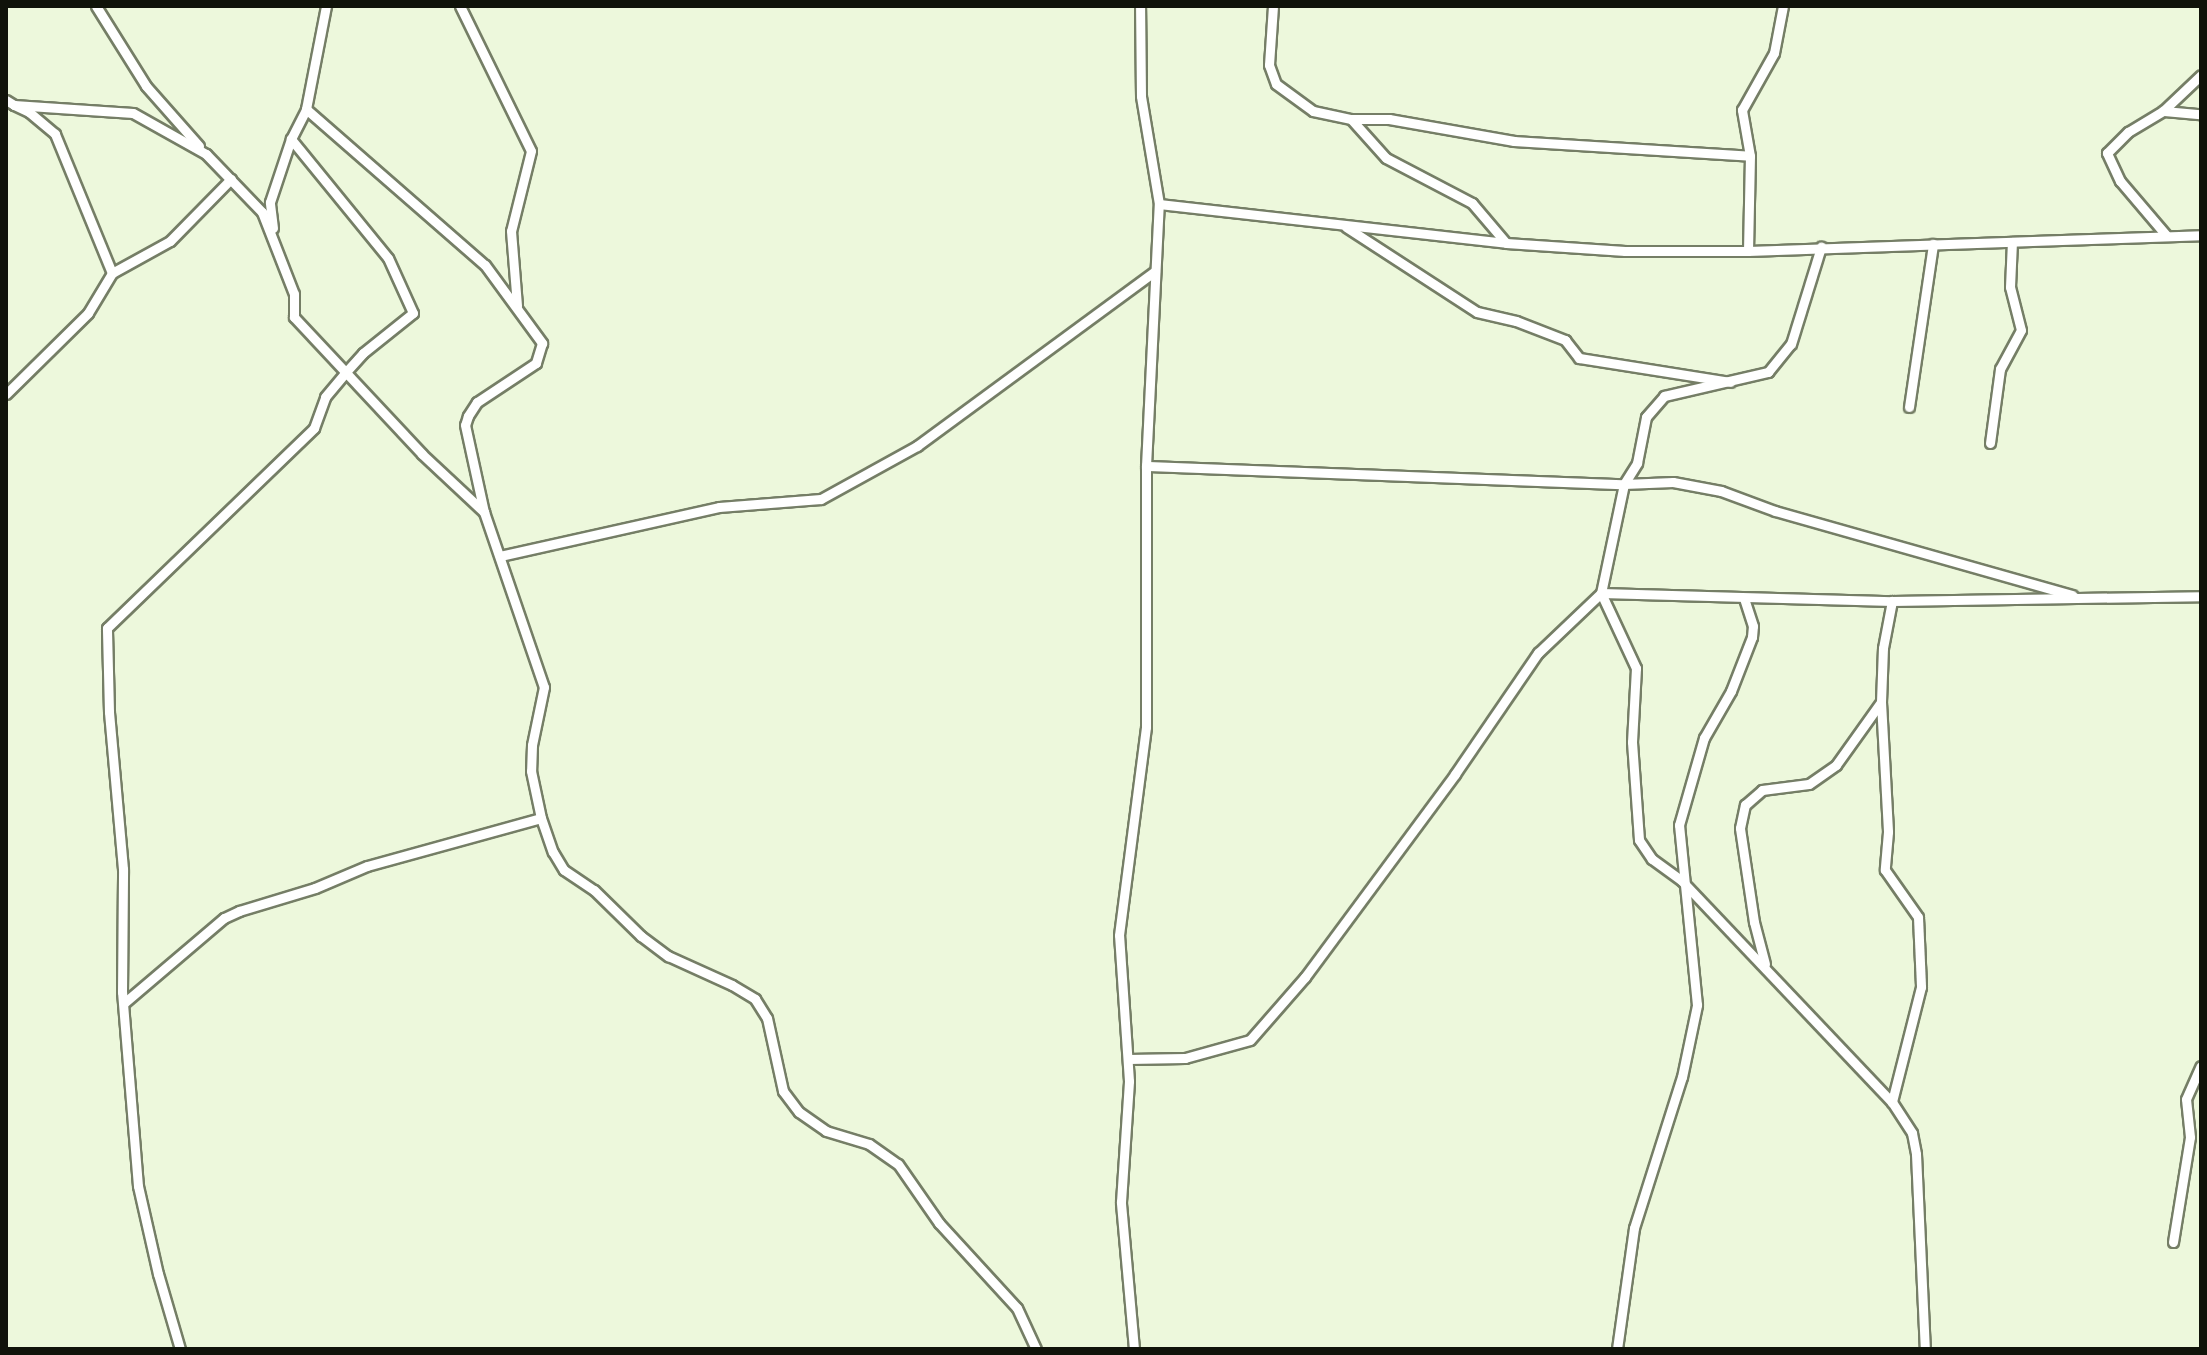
<!DOCTYPE html>
<html>
<head>
<meta charset="utf-8">
<style>
  body { margin:0 }
  #map { position:relative; width:2207px; height:1355px; overflow:hidden; background:#edf8dc; font-family:Mulish,sans-serif }
  div>[style] { position:absolute }
  .roads { filter:drop-shadow(2px 0 #757e66) drop-shadow(-2px 0 #757e66) drop-shadow(0 2px #757e66) drop-shadow(0 -2px #757e66) }
  .street>* { height:9px; margin:-4.5px; padding:0 4.5px; transform-origin:4.5px; border-radius:4.5px; background:#fff }
  span { translate:-50% -50%; white-space:nowrap; text-align:center; line-height:1.15; -webkit-text-stroke:6px #fff; paint-order:stroke }
  .frame { position:absolute; inset:0; border:8px solid #10130a; pointer-events:none }
</style>
</head>
<body>
<div id="map">
  <div class="roads">
    <div class="street">
      <i style="left:96px;top:6px;width:94px;rotate:58deg"></i>
      <i style="left:146px;top:86px;width:80px;rotate:48.5deg"></i>
      <i style="left:460px;top:6px;width:161px;rotate:63.9deg"></i>
      <i style="left:531px;top:151px;width:82px;rotate:104deg"></i>
      <i style="left:511px;top:231px;width:75px;rotate:85.4deg"></i>
      <i style="left:1273px;top:6px;width:59px;rotate:93.9deg"></i>
      <i style="left:1269px;top:65px;width:20px;rotate:70deg"></i>
      <i style="left:1276px;top:84px;width:46px;rotate:36.1deg"></i>
      <i style="left:1313px;top:111px;width:39px;rotate:12deg"></i>
      <i style="left:1351px;top:119px;width:52px;rotate:48.1deg"></i>
      <i style="left:1386px;top:158px;width:97px;rotate:27.6deg"></i>
      <i style="left:1472px;top:203px;width:52px;rotate:49.6deg"></i>
      <i style="left:6px;top:100px;width:9px;rotate:32deg"></i>
      <i style="left:14px;top:105px;width:119px;rotate:3.8deg"></i>
      <i style="left:133px;top:113px;width:84px;rotate:29.3deg"></i>
      <i style="left:206px;top:154px;width:81px;rotate:46deg"></i>
      <i style="left:262px;top:212px;width:88px;rotate:68.7deg"></i>
      <i style="left:294px;top:294px;width:23px;rotate:90deg"></i>
      <i style="left:294px;top:317px;width:187px;rotate:46.9deg"></i>
      <i style="left:422px;top:454px;width:85px;rotate:43.1deg"></i>
      <i style="left:484px;top:512px;width:185px;rotate:71.1deg"></i>
      <i style="left:544px;top:687px;width:59px;rotate:101.7deg"></i>
      <i style="left:532px;top:745px;width:26px;rotate:92deg"></i>
      <i style="left:531px;top:771px;width:48px;rotate:78deg"></i>
      <i style="left:541px;top:818px;width:36px;rotate:71deg"></i>
      <i style="left:553px;top:852px;width:21px;rotate:59deg"></i>
      <i style="left:564px;top:870px;width:36px;rotate:34deg"></i>
      <i style="left:594px;top:890px;width:66px;rotate:44.4deg"></i>
      <i style="left:641px;top:936px;width:34px;rotate:37deg"></i>
      <i style="left:668px;top:956px;width:70px;rotate:24.4deg"></i>
      <i style="left:732px;top:985px;width:27px;rotate:31deg"></i>
      <i style="left:755px;top:999px;width:22px;rotate:58deg"></i>
      <i style="left:767px;top:1018px;width:75px;rotate:77.6deg"></i>
      <i style="left:783px;top:1091px;width:26px;rotate:53deg"></i>
      <i style="left:799px;top:1112px;width:33px;rotate:35deg"></i>
      <i style="left:826px;top:1131px;width:45px;rotate:16.8deg"></i>
      <i style="left:869px;top:1144px;width:35px;rotate:35deg"></i>
      <i style="left:898px;top:1164px;width:72px;rotate:55.2deg"></i>
      <i style="left:939px;top:1223px;width:115px;rotate:47.5deg"></i>
      <i style="left:1017px;top:1308px;width:45px;rotate:65.1deg"></i>
      <i style="left:14px;top:105px;width:17px;rotate:25deg"></i>
      <i style="left:29px;top:112px;width:34px;rotate:40deg"></i>
      <i style="left:55px;top:134px;width:150px;rotate:67.7deg"></i>
      <i style="left:306px;top:109px;width:237px;rotate:41.1deg"></i>
      <i style="left:485px;top:265px;width:97px;rotate:53.8deg"></i>
      <i style="left:542px;top:343px;width:21px;rotate:107deg"></i>
      <i style="left:536px;top:363px;width:71px;rotate:146.5deg"></i>
      <i style="left:477px;top:402px;width:17px;rotate:123deg"></i>
      <i style="left:468px;top:416px;width:9px;rotate:108deg"></i>
      <i style="left:465px;top:425px;width:89px;rotate:77.7deg"></i>
      <i style="left:2163px;top:111px;width:38px;rotate:5deg"></i>
      <i style="left:1351px;top:119px;width:38px"></i>
      <i style="left:1389px;top:119px;width:127px;rotate:10deg"></i>
      <i style="left:1514px;top:141px;width:236px;rotate:3.6deg"></i>
      <i style="left:1159px;top:204px;width:349px;rotate:6.4deg"></i>
      <i style="left:1506px;top:243px;width:119px;rotate:3.8deg"></i>
      <i style="left:1625px;top:251px;width:123px"></i>
      <i style="left:1748px;top:251px;width:453px;rotate:-2deg"></i>
      <i style="left:1346px;top:227px;width:156px;rotate:33deg"></i>
      <i style="left:1477px;top:312px;width:40px;rotate:13deg"></i>
      <i style="left:1516px;top:321px;width:53px;rotate:21.2deg"></i>
      <i style="left:1565px;top:340px;width:23px;rotate:52deg"></i>
      <i style="left:1579px;top:358px;width:153px;rotate:9deg"></i>
      <i style="left:273px;top:228px;width:26px;rotate:-97deg"></i>
      <i style="left:270px;top:202px;width:66px;rotate:-71.6deg"></i>
      <i style="left:2166px;top:235px;width:71px;rotate:-130.4deg"></i>
      <i style="left:2120px;top:181px;width:31px;rotate:-115deg"></i>
      <i style="left:2107px;top:153px;width:30px;rotate:-45deg"></i>
      <i style="left:2128px;top:132px;width:41px;rotate:-31deg"></i>
      <i style="left:2163px;top:111px;width:52px;rotate:-43.5deg"></i>
      <i style="left:1748px;top:251px;width:95px;rotate:-88.8deg"></i>
      <i style="left:1750px;top:156px;width:47px;rotate:-99.9deg"></i>
      <i style="left:1742px;top:110px;width:65px;rotate:-60.7deg"></i>
      <i style="left:1774px;top:53px;width:48px;rotate:-79.2deg"></i>
      <i style="left:6px;top:394px;width:115px;rotate:-44.6deg"></i>
      <i style="left:88px;top:313px;width:47px;rotate:-59deg"></i>
      <i style="left:112px;top:273px;width:66px;rotate:-28.9deg"></i>
      <i style="left:170px;top:241px;width:87px;rotate:-45.5deg"></i>
      <i style="left:1909px;top:407px;width:165px;rotate:-81.6deg"></i>
      <i style="left:1990px;top:443px;width:75px;rotate:-82.3deg"></i>
      <i style="left:2000px;top:369px;width:44px;rotate:-61.7deg"></i>
      <i style="left:2021px;top:330px;width:44px;rotate:-104.3deg"></i>
      <i style="left:2010px;top:287px;width:45px;rotate:-87.5deg"></i>
      <i style="left:1146px;top:466px;width:478px;rotate:2.2deg"></i>
      <i style="left:1624px;top:484px;width:111px;rotate:101.9deg"></i>
      <i style="left:1601px;top:593px;width:291px;rotate:1.6deg"></i>
      <i style="left:1892px;top:601px;width:309px;rotate:-0.9deg"></i>
      <i style="left:1624px;top:484px;width:49px;rotate:-2.3deg"></i>
      <i style="left:1673px;top:482px;width:49px;rotate:10.6deg"></i>
      <i style="left:1721px;top:491px;width:58px;rotate:20.3deg"></i>
      <i style="left:1775px;top:511px;width:309px;rotate:15.8deg"></i>
      <i style="left:1624px;top:484px;width:25px;rotate:-58deg"></i>
      <i style="left:1637px;top:463px;width:47px;rotate:-78.9deg"></i>
      <i style="left:1646px;top:417px;width:28px;rotate:-49deg"></i>
      <i style="left:1664px;top:396px;width:107px;rotate:-13deg"></i>
      <i style="left:1768px;top:372px;width:36px;rotate:-51deg"></i>
      <i style="left:1791px;top:344px;width:102px;rotate:-72.8deg"></i>
      <i style="left:500px;top:556px;width:224px;rotate:-12.6deg"></i>
      <i style="left:719px;top:507px;width:102px;rotate:-4.5deg"></i>
      <i style="left:821px;top:499px;width:110px;rotate:-28.9deg"></i>
      <i style="left:917px;top:446px;width:295px;rotate:-36.3deg"></i>
      <i style="left:1881px;top:702px;width:130px;rotate:86.9deg"></i>
      <i style="left:1888px;top:832px;width:38px;rotate:95deg"></i>
      <i style="left:1885px;top:870px;width:57px;rotate:54.9deg"></i>
      <i style="left:1918px;top:917px;width:70px;rotate:87.5deg"></i>
      <i style="left:1921px;top:987px;width:119px;rotate:104.2deg"></i>
      <i style="left:1765px;top:964px;width:43px;rotate:-104.7deg"></i>
      <i style="left:1754px;top:922px;width:95px;rotate:-98.5deg"></i>
      <i style="left:1740px;top:828px;width:24px;rotate:-78deg"></i>
      <i style="left:1745px;top:805px;width:23px;rotate:-41deg"></i>
      <i style="left:1762px;top:790px;width:47px;rotate:-7.3deg"></i>
      <i style="left:1809px;top:784px;width:33px;rotate:-35deg"></i>
      <i style="left:1836px;top:765px;width:77px;rotate:-54.5deg"></i>
      <i style="left:1881px;top:702px;width:54px;rotate:-87.9deg"></i>
      <i style="left:1883px;top:648px;width:48px;rotate:-79.2deg"></i>
      <i style="left:124px;top:1003px;width:131px;rotate:-40.4deg"></i>
      <i style="left:224px;top:918px;width:17px;rotate:-25deg"></i>
      <i style="left:239px;top:911px;width:79px;rotate:-16.8deg"></i>
      <i style="left:315px;top:888px;width:56px;rotate:-22.9deg"></i>
      <i style="left:367px;top:866px;width:180px;rotate:-15.4deg"></i>
      <i style="left:1128px;top:1059px;width:57px;rotate:-1deg"></i>
      <i style="left:1185px;top:1058px;width:67px;rotate:-15.5deg"></i>
      <i style="left:1250px;top:1040px;width:84px;rotate:-48.9deg"></i>
      <i style="left:1305px;top:977px;width:252px;rotate:-53.5deg"></i>
      <i style="left:1455px;top:774px;width:147px;rotate:-55.6deg"></i>
      <i style="left:1538px;top:653px;width:87px;rotate:-43.6deg"></i>
      <i style="left:1601px;top:593px;width:83px;rotate:65deg"></i>
      <i style="left:1636px;top:668px;width:74px;rotate:93.1deg"></i>
      <i style="left:1632px;top:742px;width:98px;rotate:85.9deg"></i>
      <i style="left:1639px;top:840px;width:23px;rotate:56deg"></i>
      <i style="left:1652px;top:859px;width:37px;rotate:36deg"></i>
      <i style="left:1682px;top:881px;width:305px;rotate:46.5deg"></i>
      <i style="left:1892px;top:1102px;width:37px;rotate:57deg"></i>
      <i style="left:1912px;top:1133px;width:21px;rotate:79deg"></i>
      <i style="left:1916px;top:1154px;width:195px;rotate:87.4deg"></i>
      <i style="left:2173px;top:1242px;width:106px;rotate:-80.8deg"></i>
      <i style="left:2190px;top:1137px;width:38px;rotate:-96deg"></i>
      <i style="left:2186px;top:1099px;width:36px;rotate:-66deg"></i>
      <i style="left:180px;top:1349px;width:78px;rotate:-106.3deg"></i>
      <i style="left:158px;top:1274px;width:90px;rotate:-102.8deg"></i>
      <i style="left:138px;top:1186px;width:195px;rotate:-94.7deg"></i>
      <i style="left:122px;top:992px;width:123px;rotate:-89.5deg"></i>
      <i style="left:123px;top:869px;width:158px;rotate:-95.1deg"></i>
      <i style="left:109px;top:712px;width:84px;rotate:-91.4deg"></i>
      <i style="left:107px;top:628px;width:288px;rotate:-44deg"></i>
      <i style="left:314px;top:428px;width:33px;rotate:-70deg"></i>
      <i style="left:325px;top:397px;width:31px;rotate:-50deg"></i>
      <i style="left:345px;top:373px;width:27px;rotate:-48deg"></i>
      <i style="left:363px;top:353px;width:64px;rotate:-38.7deg"></i>
      <i style="left:413px;top:313px;width:60px;rotate:-114.4deg"></i>
      <i style="left:388px;top:258px;width:154px;rotate:-129.2deg"></i>
      <i style="left:291px;top:139px;width:34px;rotate:-63deg"></i>
      <i style="left:306px;top:109px;width:105px;rotate:-79deg"></i>
      <i style="left:1134px;top:1349px;width:148px;rotate:-95.1deg"></i>
      <i style="left:1121px;top:1202px;width:121px;rotate:-86.2deg"></i>
      <i style="left:1129px;top:1081px;width:146px;rotate:-93.9deg"></i>
      <i style="left:1119px;top:935px;width:210px;rotate:-82.6deg"></i>
      <i style="left:1146px;top:727px;width:261px;rotate:-90deg"></i>
      <i style="left:1146px;top:466px;width:262px;rotate:-87.2deg"></i>
      <i style="left:1159px;top:204px;width:109px;rotate:-99.5deg"></i>
      <i style="left:1141px;top:96px;width:90px;rotate:-90.6deg"></i>
      <i style="left:1617px;top:1349px;width:122px;rotate:-82deg"></i>
      <i style="left:1634px;top:1228px;width:158px;rotate:-72.4deg"></i>
      <i style="left:1682px;top:1077px;width:74px;rotate:-78.2deg"></i>
      <i style="left:1697px;top:1005px;width:181px;rotate:-95.7deg"></i>
      <i style="left:1679px;top:825px;width:91px;rotate:-74deg"></i>
      <i style="left:1704px;top:738px;width:54px;rotate:-60.1deg"></i>
      <i style="left:1731px;top:691px;width:58px;rotate:-68.7deg"></i>
      <i style="left:1752px;top:637px;width:11px;rotate:-85deg"></i>
      <i style="left:1753px;top:626px;width:29px;rotate:-108deg"></i>
    </div>
  </div>
  <div class="frame"></div>
</div>
</body>
</html>
